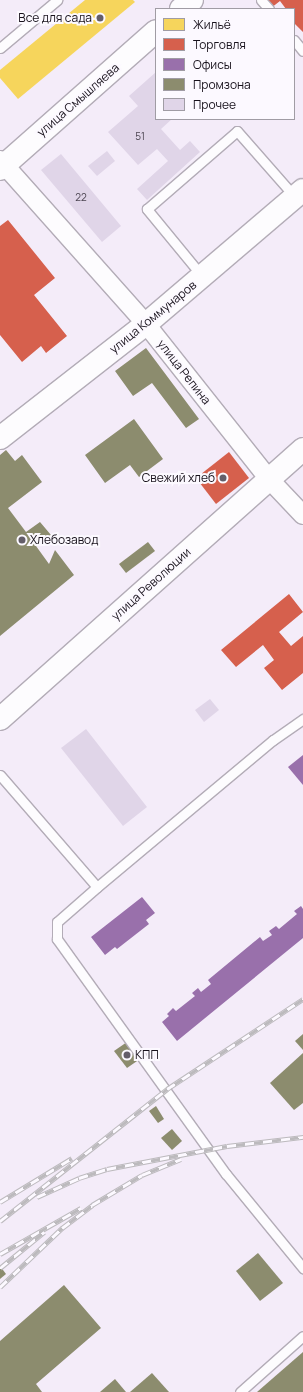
<!DOCTYPE html>
<html>
<head>
<meta charset="utf-8">
<style>
  body { margin:0 }
  #map { position:relative; width:303px; height:1392px; overflow:hidden; background:#f4ecf9; font-family:Manrope,sans-serif }
  div>[style] { position:absolute }
  .homes>* { inset:0; background:#f6d55c }
  .shops>* { inset:0; background:#d6604d }
  .offices>* { inset:0; background:#9970ab }
  .industry>* { inset:0; background:#8c8c6e }
  .building>* { inset:0; background:#e0d5e8 }
  .roads { filter:drop-shadow(1px 0 #b3acb7) drop-shadow(-1px 0 #b3acb7) drop-shadow(0 1px #b3acb7) drop-shadow(0 -1px #b3acb7) }
  .service>* { height:9px; margin:-4.5px; padding:0 4.5px; transform-origin:4.5px; border-radius:4.5px; background:#fdfcfe }
  .minor>* { height:18px; margin:-9px; padding:0 9px; transform-origin:9px; border-radius:9px; background:#fdfcfe }
  .tertiary>* { height:22px; margin:-11px; padding:0 11px; transform-origin:11px; border-radius:11px; background:#fdfcfe }
  .secondary>* { height:22px; margin:-11px; padding:0 11px; transform-origin:11px; border-radius:11px; background:#fdfcfe }
  .rail>* { height:4.5px; margin-top:-2.25px; transform-origin:0; background:repeating-linear-gradient(90deg,#fcf9ff 0 9px,#bcbabd 0 18px); box-sizing:border-box; border-block:1px solid #bcbabd }
  .dots>* { width:11px; height:11px; translate:-50% -50%; box-sizing:border-box; border:2px solid #fcf9ff; border-radius:50% }
  span { translate:-50% -50%; white-space:nowrap; text-align:center; line-height:1.15; -webkit-text-stroke:4px #fcf9ff; paint-order:stroke }
  .number-label { font-size:10px; color:#4a434f }
  .number-label span { -webkit-text-stroke-width:0 }
  .poi-label { font-size:12px; color:#17111b }
  .right { translate:-100% -50%; text-align:right }
  .left { translate:0 -50%; text-align:left }
  .street-label { font-size:12px; color:#17111b }
  .legend { position:absolute; left:155px; top:8px; width:140px; height:112px; box-sizing:border-box; background:#fcf9ff; border:1px solid #a09ca4; margin:0; padding:5px 7px; list-style:none; font-size:12px; color:#17111b }
  .legend li { display:flex; align-items:center; gap:8px; height:20px }
  .legend b { width:20px; border:1px solid #a09ca4 }
</style>
</head>
<body>
<div id="map">
  <div class="homes">
    <i style="clip-path:polygon(85px 0,133px 0,135px 2px,18px 99px,0 78px,0 70px)"></i>
  </div>
  <div class="shops">
    <i style="clip-path:polygon(264px 0,303px 0,303px 32px,294px 23px,294px 9px,286px 9px,280px 1px,271px 8px)"></i>
    <i style="clip-path:polygon(8px 220px,55px 278px,34px 295px,67px 336px,46px 353px,41px 346px,22px 362px,0 335px,0 226px)"></i>
    <i style="clip-path:polygon(229px 452px,249px 478px,216px 504px,196px 478px)"></i>
    <i style="clip-path:polygon(289px 594px,303px 612px,279px 632px,291px 646px,303px 636px,303px 673px,282px 690px,264px 668px,274px 660px,263px 645px,236px 667px,221px 650px)"></i>
  </div>
  <div class="offices">
    <i style="clip-path:polygon(303px 755px,303px 785px,288px 767px)"></i>
    <i style="clip-path:polygon(142px 897px,155px 913px,146px 920px,149px 924px,117px 949px,115px 947px,105px 955px,91px 937px)"></i>
    <i style="clip-path:polygon(301px 906px,303px 909px,303px 938px,177px 1041px,162px 1022px,169px 1016px,167px 1014px,173px 1008px,176px 1011px,195px 996px,192px 993px,198px 988px,201px 992px,211px 984px,208px 980px,260px 937px,263px 941px,272px 935px,269px 931px,276px 926px,279px 929px,297px 914px,294px 911px)"></i>
  </div>
  <div class="industry">
    <i style="clip-path:polygon(146px 348px,199px 419px,186px 428px,152px 383px,133px 396px,115px 371px)"></i>
    <i style="clip-path:polygon(134px 419px,163px 459px,139px 477px,130px 465px,105px 483px,85px 455px)"></i>
    <i style="clip-path:polygon(6px 450px,15px 461px,22px 455px,42px 482px,8px 508px,26px 532px,40px 522px,51px 535px,36px 546px,49px 564px,55px 550px,74px 575px,0 636px,0 455px)"></i>
    <i style="clip-path:polygon(148px 542px,155px 551px,126px 573px,119px 564px)"></i>
    <i style="clip-path:polygon(303px 1034px,303px 1050px,295px 1041px)"></i>
    <i style="clip-path:polygon(127px 1042px,140px 1059px,127px 1068px,114px 1051px)"></i>
    <i style="clip-path:polygon(303px 1053px,303px 1103px,294px 1110px,270px 1083px)"></i>
    <i style="clip-path:polygon(156px 1106px,164px 1119px,158px 1123px,149px 1111px)"></i>
    <i style="clip-path:polygon(172px 1129px,182px 1141px,172px 1150px,161px 1138px)"></i>
    <i style="clip-path:polygon(258px 1253px,283px 1283px,260px 1301px,236px 1271px)"></i>
    <i style="clip-path:polygon(0 1266px,6px 1274px,0 1279px)"></i>
    <i style="clip-path:polygon(64px 1285px,101px 1328px,36px 1384px,42px 1392px,0 1392px,0 1341px)"></i>
    <i style="clip-path:polygon(303px 1352px,303px 1392px,257px 1392px)"></i>
    <i style="clip-path:polygon(152px 1373px,169px 1392px,130px 1392px)"></i>
    <i style="clip-path:polygon(115px 1379px,126px 1392px,100px 1392px)"></i>
  </div>
  <div class="building">
    <i style="clip-path:polygon(156px 72px,156px 119px,172px 119px,161px 129px,180px 150px,190px 141px,200px 152px,147px 200px,137px 189px,168px 161px,157px 149px,138px 165px,108px 132px,138px 106px,129px 96px)"></i>
    <i style="clip-path:polygon(107px 151px,115px 161px,97px 176px,88px 166px)"></i>
    <i style="clip-path:polygon(61px 154px,121px 226px,102px 242px,41px 170px)"></i>
    <i style="clip-path:polygon(210px 699px,219px 710px,204px 722px,195px 710px)"></i>
    <i style="clip-path:polygon(86px 729px,147px 807px,123px 826px,61px 748px)"></i>
  </div>
  <div class="roads">
    <div class="service">
      <i style="left:261px;top:0;width:12px;rotate:48deg"></i>
      <i style="left:294px;top:40px;width:14px;rotate:51deg"></i>
      <i style="left:0;top:48px;width:75px;rotate:-40.1deg"></i>
      <i style="left:202px;top:276px;width:87px;rotate:-129.4deg"></i>
      <i style="left:147px;top:209px;width:119px;rotate:-40.9deg"></i>
      <i style="left:237px;top:131px;width:88px;rotate:48.7deg"></i>
      <i style="left:0;top:775px;width:148px;rotate:49.1deg"></i>
      <i style="left:97px;top:887px;width:229px;rotate:-39.9deg"></i>
      <i style="left:273px;top:740px;width:37px;rotate:-35deg"></i>
      <i style="left:97px;top:887px;width:53px;rotate:138.8deg"></i>
      <i style="left:57px;top:922px;width:17px;rotate:90deg"></i>
      <i style="left:57px;top:939px;width:289px;rotate:54.3deg"></i>
      <i style="left:226px;top:1174px;width:122px;rotate:50.7deg"></i>
      <i style="left:240px;top:1392px;width:84px;rotate:-41.6deg"></i>
    </div>
    <div class="minor">
      <i style="left:0;top:160px;width:220px;rotate:48.3deg"></i>
      <i style="left:146px;top:324px;width:196px;rotate:51.6deg"></i>
      <i style="left:268px;top:478px;width:51px;rotate:46.6deg"></i>
    </div>
    <div class="tertiary">
      <i style="left:181px;top:9px;width:14px;rotate:-39deg"></i>
      <i style="left:0;top:169px;width:208px;rotate:-41.5deg"></i>
      <i style="left:0;top:719px;width:406px;rotate:-41.7deg"></i>
    </div>
    <div class="secondary">
      <i style="left:0;top:438px;width:185px;rotate:-38deg"></i>
      <i style="left:146px;top:324px;width:206px;rotate:-40.5deg"></i>
    </div>
  </div>
  <div class="rail">
    <i style="left:37px;top:1197px;width:46px;rotate:-24.3deg"></i>
    <i style="left:79px;top:1178px;width:29px;rotate:-18deg"></i>
    <i style="left:107px;top:1169px;width:122px;rotate:-10.9deg"></i>
    <i style="left:227px;top:1146px;width:77px;rotate:-6.8deg"></i>
    <i style="left:0;top:1202px;width:84px;rotate:-31.4deg"></i>
    <i style="left:0;top:1221px;width:213px;rotate:-38.3deg"></i>
    <i style="left:167px;top:1089px;width:163px;rotate:-33.5deg"></i>
    <i style="left:0;top:1254px;width:93px;rotate:-29.6deg"></i>
    <i style="left:0;top:1268px;width:57px;rotate:-39.3deg"></i>
    <i style="left:0;top:1287px;width:86px;rotate:-43.6deg"></i>
    <i style="left:62px;top:1228px;width:38px;rotate:-37deg"></i>
    <i style="left:92px;top:1205px;width:58px;rotate:-31deg"></i>
    <i style="left:142px;top:1175px;width:42px;rotate:-22.3deg"></i>
  </div>
  <div class="dots">
    <i style="left:100px;top:18px;background:#645e69"></i>
    <i style="left:223px;top:478px;background:#645e69"></i>
    <i style="left:22px;top:540px;background:#645e69"></i>
    <i style="left:127px;top:1055px;background:#645e69"></i>
  </div>
  <div class="number-label">
    <span style="left:140px;top:137px">51</span>
    <span style="left:81px;top:198px">22</span>
  </div>
  <div class="poi-label">
    <span class="right" style="left:92px;top:18px">Все для сада</span>
    <span class="right" style="left:215px;top:478px">Свежий хлеб</span>
    <span class="left" style="left:30px;top:540px">Хлебозавод</span>
    <span class="left" style="left:135px;top:1055px">КПП</span>
  </div>
  <div class="street-label">
    <span style="left:78px;top:100px;rotate:-41deg">улица Смышляева</span>
    <span style="left:153px;top:317px;rotate:-39deg">улица Коммунаров</span>
    <span style="left:184px;top:372px;rotate:52deg">улица Репина</span>
    <span style="left:151px;top:584px;rotate:-42deg">улица Революции</span>
  </div>
  <ul class="legend">
  <li><b style="height:11px;background:#f6d55c"></b>Жильё</li>
  <li><b style="height:11px;background:#d6604d"></b>Торговля</li>
  <li><b style="height:11px;background:#9970ab"></b>Офисы</li>
  <li><b style="height:11px;background:#8c8c6e"></b>Промзона</li>
  <li><b style="height:11px;background:#e0d5e8"></b>Прочее</li>
  </ul>
</div>
</body>
</html>
